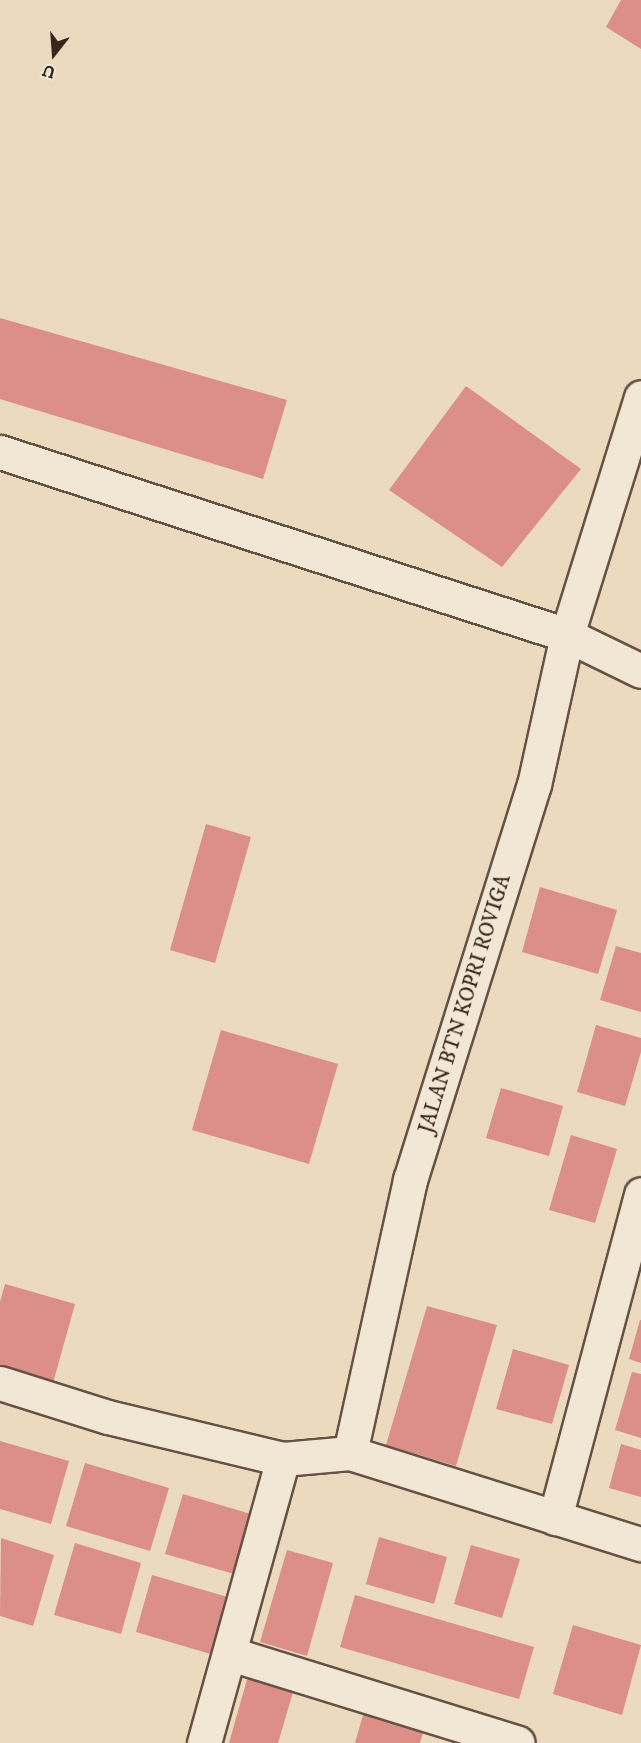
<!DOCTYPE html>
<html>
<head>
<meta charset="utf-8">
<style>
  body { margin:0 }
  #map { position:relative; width:641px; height:1743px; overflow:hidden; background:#ebdabd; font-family:"IM FELL DW Pica",serif }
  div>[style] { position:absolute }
  .building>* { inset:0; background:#db8f86 }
  .roads { filter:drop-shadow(2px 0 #665245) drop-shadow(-2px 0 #665245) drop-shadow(0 2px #665245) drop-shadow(0 -2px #665245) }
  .minor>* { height:33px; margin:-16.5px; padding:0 16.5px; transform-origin:16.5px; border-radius:16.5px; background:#f2e7d4 }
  span { translate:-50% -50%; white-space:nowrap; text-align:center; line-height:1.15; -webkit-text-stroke:6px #f2e7d4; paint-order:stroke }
  .street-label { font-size:21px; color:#39251d }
  .north { position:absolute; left:24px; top:24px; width:60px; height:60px; -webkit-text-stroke:4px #f2e7d4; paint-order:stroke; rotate:197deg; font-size:16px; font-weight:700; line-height:24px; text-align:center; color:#39251d }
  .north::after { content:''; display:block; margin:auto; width:21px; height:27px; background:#39251d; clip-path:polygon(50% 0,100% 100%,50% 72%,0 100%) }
</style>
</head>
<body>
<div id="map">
  <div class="building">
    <i style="clip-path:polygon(621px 0,641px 0,641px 49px,606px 27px)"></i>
    <i style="clip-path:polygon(0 318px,287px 400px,263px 479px,0 399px)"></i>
    <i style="clip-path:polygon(466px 386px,581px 469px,502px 567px,389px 490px)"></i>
    <i style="clip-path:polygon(206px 824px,251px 837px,215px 963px,170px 950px)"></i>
    <i style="clip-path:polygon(540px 887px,617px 910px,598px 974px,522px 952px)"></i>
    <i style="clip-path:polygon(616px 946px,641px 953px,641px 1012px,600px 1000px)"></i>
    <i style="clip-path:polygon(596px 1025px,641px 1038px,641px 1052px,625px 1106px,577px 1092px)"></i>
    <i style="clip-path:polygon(221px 1030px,338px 1064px,309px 1164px,192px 1130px)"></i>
    <i style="clip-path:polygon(501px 1088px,563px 1106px,549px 1156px,486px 1138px)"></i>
    <i style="clip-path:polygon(571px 1135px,617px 1149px,595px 1223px,549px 1210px)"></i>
    <i style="clip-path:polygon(5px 1284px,75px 1304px,51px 1390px,0 1376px,0 1302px)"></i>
    <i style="clip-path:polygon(427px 1306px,497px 1325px,456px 1466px,386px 1445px)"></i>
    <i style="clip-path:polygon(640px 1320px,641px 1320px,641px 1363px,629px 1359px)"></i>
    <i style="clip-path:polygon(513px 1349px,569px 1365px,552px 1424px,496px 1409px)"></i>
    <i style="clip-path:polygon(632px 1372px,641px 1374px,641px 1438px,615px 1430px)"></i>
    <i style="clip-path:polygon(0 1441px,69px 1461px,51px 1524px,0 1509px)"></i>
    <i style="clip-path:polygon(621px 1444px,641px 1450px,641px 1497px,609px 1488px)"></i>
    <i style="clip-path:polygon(85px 1463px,169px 1488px,150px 1551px,66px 1526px)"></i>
    <i style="clip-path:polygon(183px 1494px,258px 1516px,241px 1576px,165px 1554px)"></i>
    <i style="clip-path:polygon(379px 1537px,447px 1557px,434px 1604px,366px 1584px)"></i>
    <i style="clip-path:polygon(1px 1538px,54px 1555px,33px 1626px,0 1616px)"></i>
    <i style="clip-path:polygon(75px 1543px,141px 1563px,121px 1634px,54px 1615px)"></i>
    <i style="clip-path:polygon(471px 1545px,520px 1559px,502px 1618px,454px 1604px)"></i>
    <i style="clip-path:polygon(287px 1550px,333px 1563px,307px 1656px,260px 1642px)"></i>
    <i style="clip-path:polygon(152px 1575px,231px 1598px,214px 1655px,136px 1632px)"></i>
    <i style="clip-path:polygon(355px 1595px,534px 1647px,519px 1699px,340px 1647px)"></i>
    <i style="clip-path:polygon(573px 1625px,641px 1645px,622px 1715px,553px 1694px)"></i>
    <i style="clip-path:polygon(250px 1669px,296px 1682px,278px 1743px,229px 1743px)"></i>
    <i style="clip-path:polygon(365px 1708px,425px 1726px,420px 1743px,355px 1743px)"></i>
  </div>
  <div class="roads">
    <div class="minor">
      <i style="left:0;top:452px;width:596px;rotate:17.89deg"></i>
      <i style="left:567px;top:635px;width:249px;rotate:-72.7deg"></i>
      <i style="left:0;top:1383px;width:113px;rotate:17.5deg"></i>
      <i style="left:108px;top:1417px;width:180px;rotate:13.5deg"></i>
      <i style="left:283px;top:1459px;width:67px;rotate:-5.1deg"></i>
      <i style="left:350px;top:1453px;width:305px;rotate:17.4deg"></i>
      <i style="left:350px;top:1453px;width:280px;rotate:-77.6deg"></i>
      <i style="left:410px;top:1180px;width:414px;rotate:-72.6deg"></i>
      <i style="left:534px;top:785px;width:154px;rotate:-77.6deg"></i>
      <i style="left:567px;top:635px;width:82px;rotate:25.9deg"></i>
      <i style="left:555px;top:1518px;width:335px;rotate:-75.1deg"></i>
      <i style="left:231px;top:1654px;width:300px;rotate:17.2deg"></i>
      <i style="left:204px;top:1743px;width:295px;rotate:-74.5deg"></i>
    </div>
  </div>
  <div class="street-label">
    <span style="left:465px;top:1004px;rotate:-73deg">JALAN BTN KOPRI ROVIGA</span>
  </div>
  <div class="north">U</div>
</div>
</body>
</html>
